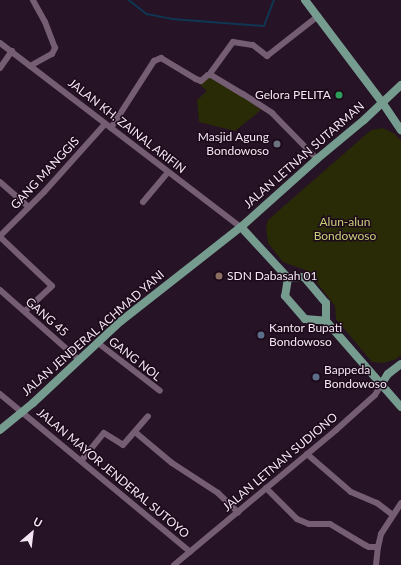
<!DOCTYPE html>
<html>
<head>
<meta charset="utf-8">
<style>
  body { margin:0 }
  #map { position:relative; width:401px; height:565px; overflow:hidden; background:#261325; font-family:Lato,sans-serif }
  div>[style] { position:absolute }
  .green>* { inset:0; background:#292b06 }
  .stream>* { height:1.5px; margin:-0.75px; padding:0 0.75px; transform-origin:0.75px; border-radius:0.75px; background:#0f3652 }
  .minor>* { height:6px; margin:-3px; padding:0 3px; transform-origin:3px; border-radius:3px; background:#755e73 }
  .major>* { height:8px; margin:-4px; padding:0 4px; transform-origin:4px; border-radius:4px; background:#769c90 }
  .dots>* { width:11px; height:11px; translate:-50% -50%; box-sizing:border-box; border:2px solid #1c0a1b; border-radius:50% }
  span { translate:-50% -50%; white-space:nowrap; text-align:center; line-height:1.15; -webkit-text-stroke:3px #1c0a1b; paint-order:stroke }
  .poi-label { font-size:12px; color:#f4e7f3 }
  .right { translate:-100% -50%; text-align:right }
  .left { translate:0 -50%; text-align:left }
  .street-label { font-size:12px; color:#f4e7f3 }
  .park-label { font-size:12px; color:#c9d077 }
  .north { position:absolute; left:12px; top:513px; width:40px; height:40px; -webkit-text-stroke:3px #1c0a1b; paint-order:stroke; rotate:28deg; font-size:11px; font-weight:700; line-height:16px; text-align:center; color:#f4e7f3 }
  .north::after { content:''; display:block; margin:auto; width:14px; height:18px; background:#f4e7f3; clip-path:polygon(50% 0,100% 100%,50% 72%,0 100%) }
</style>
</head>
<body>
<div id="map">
  <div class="green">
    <i style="clip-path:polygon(208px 77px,236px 90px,261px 110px,235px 131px,199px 122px,197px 100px,207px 91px,200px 85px)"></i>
    <i style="clip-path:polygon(383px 128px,395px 134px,401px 141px,401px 355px,396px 359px,384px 363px,372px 362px,336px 319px,335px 306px,308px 271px,283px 262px,268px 243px,266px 228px,268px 220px,371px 130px)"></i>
  </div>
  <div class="stream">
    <i style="left:129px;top:0;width:23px;rotate:38deg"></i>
    <i style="left:147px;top:14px;width:25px;rotate:11deg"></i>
    <i style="left:172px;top:19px;width:92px;rotate:4.4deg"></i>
    <i style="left:264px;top:26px;width:28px;rotate:-69deg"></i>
  </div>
  <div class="minor">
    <i style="left:0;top:43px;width:303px;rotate:37.4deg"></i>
    <i style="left:30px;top:66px;width:25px;rotate:-29deg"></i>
    <i style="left:52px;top:54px;width:7px;rotate:-63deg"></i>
    <i style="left:55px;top:48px;width:28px;rotate:-111deg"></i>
    <i style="left:45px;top:22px;width:25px;rotate:-119deg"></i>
    <i style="left:0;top:68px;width:21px;rotate:-55deg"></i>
    <i style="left:209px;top:75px;width:41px;rotate:-54deg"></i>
    <i style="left:233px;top:42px;width:20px;rotate:9deg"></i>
    <i style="left:253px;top:45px;width:18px;rotate:38deg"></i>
    <i style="left:267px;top:56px;width:65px;rotate:-38.1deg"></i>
    <i style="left:111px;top:128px;width:80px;rotate:-57.3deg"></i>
    <i style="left:154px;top:61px;width:8px;rotate:-23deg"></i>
    <i style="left:161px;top:58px;width:41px;rotate:31deg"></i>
    <i style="left:196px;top:79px;width:5px;rotate:22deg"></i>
    <i style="left:201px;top:81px;width:9px;rotate:-41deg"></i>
    <i style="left:208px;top:75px;width:3px"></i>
    <i style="left:211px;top:75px;width:37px;rotate:31deg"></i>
    <i style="left:243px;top:94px;width:35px;rotate:33deg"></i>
    <i style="left:272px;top:113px;width:64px;rotate:45.6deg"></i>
    <i style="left:0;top:182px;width:38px;rotate:41deg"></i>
    <i style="left:143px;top:202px;width:39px;rotate:-50deg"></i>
    <i style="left:0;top:236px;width:62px;rotate:-45deg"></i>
    <i style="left:44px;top:192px;width:91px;rotate:-48.1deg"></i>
    <i style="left:0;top:237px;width:71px;rotate:43.3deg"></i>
    <i style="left:52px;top:286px;width:37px;rotate:137deg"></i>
    <i style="left:0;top:290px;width:106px;rotate:41.5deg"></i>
    <i style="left:98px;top:343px;width:78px;rotate:37.7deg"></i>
    <i style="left:0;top:394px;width:247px;rotate:39.7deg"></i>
    <i style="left:135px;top:432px;width:48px;rotate:40deg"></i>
    <i style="left:172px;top:463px;width:55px;rotate:33.1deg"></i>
    <i style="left:218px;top:493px;width:28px;rotate:44deg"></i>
    <i style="left:307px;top:454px;width:58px;rotate:40.8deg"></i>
    <i style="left:351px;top:492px;width:28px;rotate:23deg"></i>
    <i style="left:377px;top:503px;width:20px;rotate:37deg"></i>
    <i style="left:81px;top:461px;width:36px;rotate:-51deg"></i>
    <i style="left:104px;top:433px;width:22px;rotate:32deg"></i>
    <i style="left:123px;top:445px;width:38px;rotate:-49deg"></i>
    <i style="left:266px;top:488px;width:44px;rotate:45deg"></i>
    <i style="left:297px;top:519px;width:13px;rotate:23deg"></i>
    <i style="left:309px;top:524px;width:21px"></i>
    <i style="left:330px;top:524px;width:41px;rotate:31deg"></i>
    <i style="left:365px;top:545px;width:4px;rotate:27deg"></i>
    <i style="left:369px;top:547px;width:9px"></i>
    <i style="left:174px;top:565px;width:211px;rotate:-39.8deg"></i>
    <i style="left:336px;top:430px;width:52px;rotate:-41.9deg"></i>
    <i style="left:375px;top:395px;width:12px;rotate:-59deg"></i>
    <i style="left:376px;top:565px;width:18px;rotate:-84deg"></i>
    <i style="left:378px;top:547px;width:13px;rotate:-77deg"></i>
    <i style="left:381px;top:534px;width:37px;rotate:-57deg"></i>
  </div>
  <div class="major">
    <i style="left:305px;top:0;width:128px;rotate:53deg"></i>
    <i style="left:382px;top:102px;width:34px;rotate:56deg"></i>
    <i style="left:241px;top:227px;width:69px;rotate:47.3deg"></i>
    <i style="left:288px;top:278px;width:18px;rotate:99deg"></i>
    <i style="left:285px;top:296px;width:30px;rotate:49deg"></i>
    <i style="left:305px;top:319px;width:21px;rotate:5deg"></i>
    <i style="left:288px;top:278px;width:16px;rotate:-4deg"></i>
    <i style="left:304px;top:277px;width:34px;rotate:50deg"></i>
    <i style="left:326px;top:303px;width:18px;rotate:90deg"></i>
    <i style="left:326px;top:321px;width:114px;rotate:48.9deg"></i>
    <i style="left:381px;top:385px;width:13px;rotate:-58deg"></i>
    <i style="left:388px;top:374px;width:16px;rotate:-38deg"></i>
    <i style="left:0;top:430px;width:43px;rotate:-39.3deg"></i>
    <i style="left:33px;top:403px;width:120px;rotate:-43deg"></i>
    <i style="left:121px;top:321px;width:152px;rotate:-38.1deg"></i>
    <i style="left:241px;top:227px;width:102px;rotate:-41.8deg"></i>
    <i style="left:317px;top:159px;width:61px;rotate:-39.7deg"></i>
    <i style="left:364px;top:120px;width:51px;rotate:-43.4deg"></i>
  </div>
  <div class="dots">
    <i style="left:339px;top:95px;background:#2e9e5b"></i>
    <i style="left:277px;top:144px;background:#6b7280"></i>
    <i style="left:219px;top:276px;background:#8d6e63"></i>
    <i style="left:261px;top:335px;background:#5c6f8a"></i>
    <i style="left:316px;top:377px;background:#5c6f8a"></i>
  </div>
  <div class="poi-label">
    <span class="right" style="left:331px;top:95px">Gelora PELITA</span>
    <span class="right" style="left:269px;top:144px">Masjid Agung<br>Bondowoso</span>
    <span class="left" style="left:227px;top:276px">SDN Dabasah 01</span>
    <span class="left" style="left:269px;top:335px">Kantor Bupati<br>Bondowoso</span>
    <span class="left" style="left:324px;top:377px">Bappeda<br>Bondowoso</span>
  </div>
  <div class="street-label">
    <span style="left:127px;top:126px;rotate:38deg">JALAN KH. ZAINAL ARIFIN</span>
    <span style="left:304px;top:155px;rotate:-41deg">JALAN LETNAN SUTARMAN</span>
    <span style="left:45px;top:173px;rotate:-47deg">GANG MANGGIS</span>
    <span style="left:47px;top:317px;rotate:41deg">GANG 45</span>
    <span style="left:93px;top:333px;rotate:-41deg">JALAN JENDERAL ACHMAD YANI</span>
    <span style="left:135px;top:359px;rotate:38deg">GANG NOL</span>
    <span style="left:280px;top:462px;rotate:-40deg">JALAN LETNAN SUDIONO</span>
    <span style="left:113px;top:473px;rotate:40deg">JALAN MAYOR JENDERAL SUTOYO</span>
  </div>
  <div class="park-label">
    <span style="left:345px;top:229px">Alun-alun<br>Bondowoso</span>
  </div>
  <div class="north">U</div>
</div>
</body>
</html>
